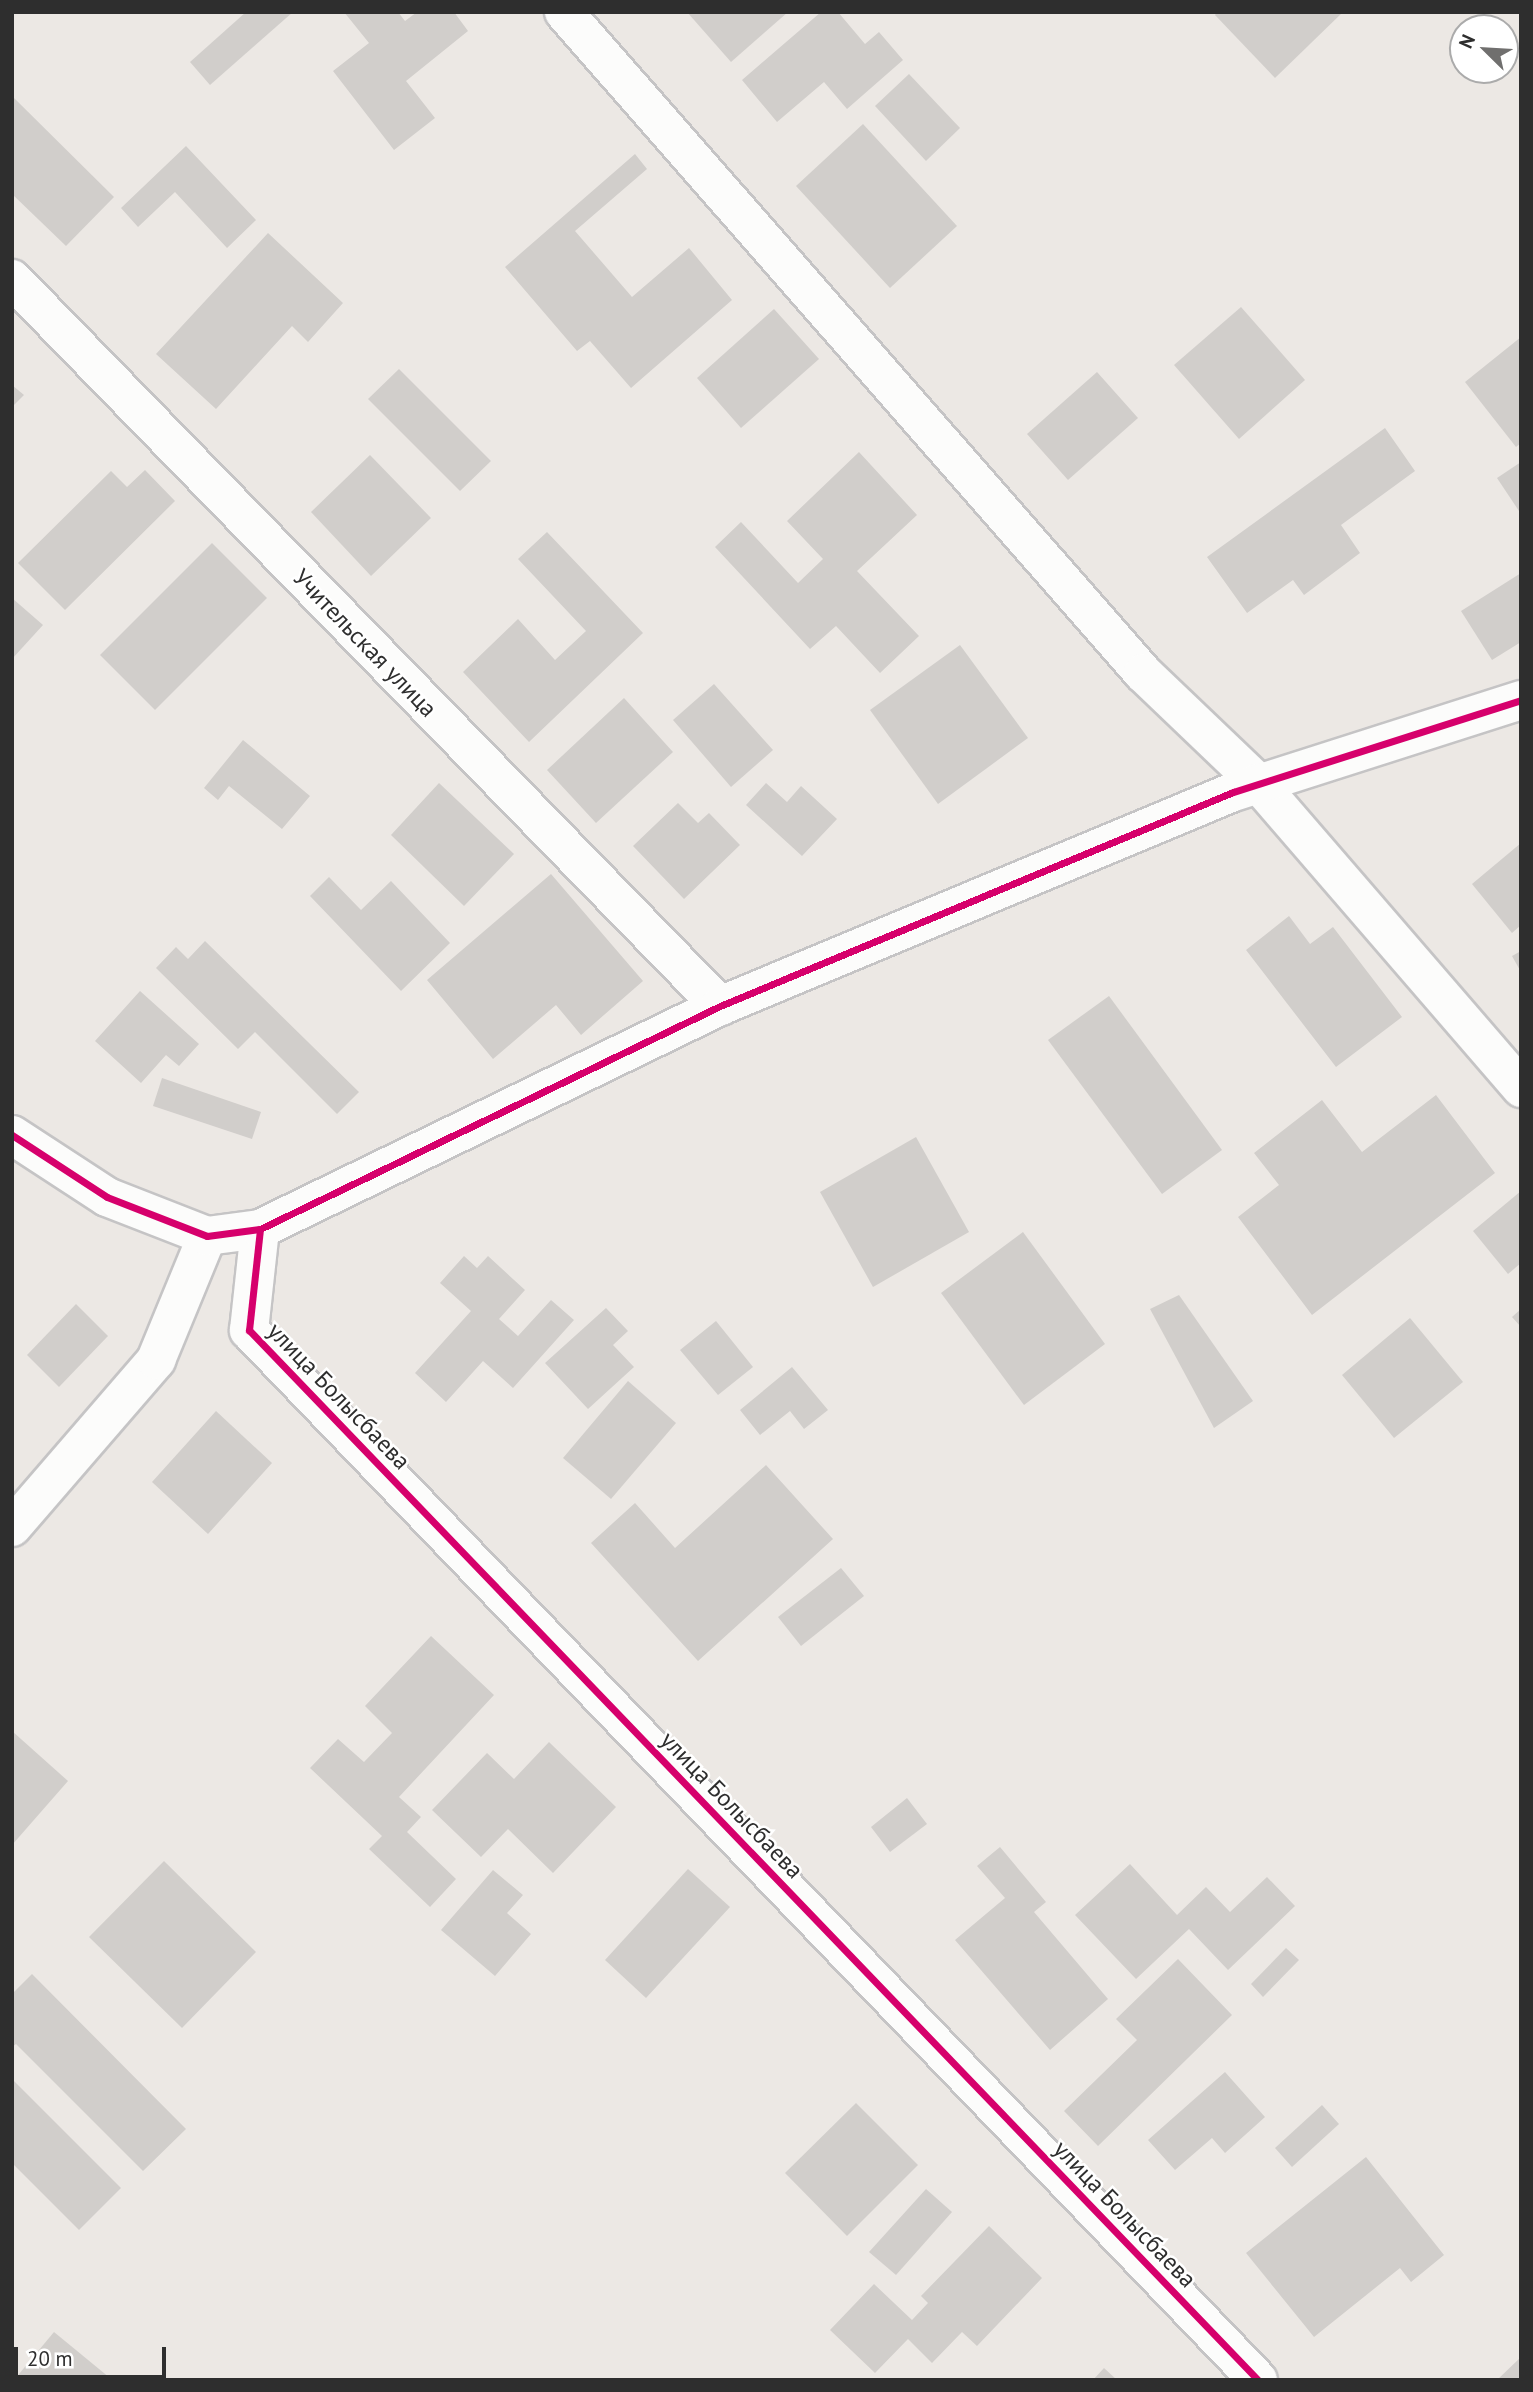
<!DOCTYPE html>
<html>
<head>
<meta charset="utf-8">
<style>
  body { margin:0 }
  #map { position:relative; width:1533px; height:2392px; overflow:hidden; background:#ece8e4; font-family:"PT Sans",sans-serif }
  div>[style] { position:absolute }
  .building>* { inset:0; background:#d1cecb }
  .roads { filter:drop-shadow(2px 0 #c5c4c5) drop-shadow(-2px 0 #c5c4c5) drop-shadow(0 2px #c5c4c5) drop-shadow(0 -2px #c5c4c5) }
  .minor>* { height:38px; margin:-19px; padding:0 19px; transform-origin:19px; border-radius:19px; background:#fcfcfb }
  .tertiary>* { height:38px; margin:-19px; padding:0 19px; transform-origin:19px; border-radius:19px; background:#fcfcfb }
  .cycleway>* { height:7px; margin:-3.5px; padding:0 3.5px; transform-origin:3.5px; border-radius:3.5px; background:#d6006c }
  span { translate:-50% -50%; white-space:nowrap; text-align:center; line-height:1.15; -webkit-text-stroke:5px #fff; paint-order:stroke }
  .street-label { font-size:24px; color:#2e2e2e }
  .frame { position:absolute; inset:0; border:14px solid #2e2e2e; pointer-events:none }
  .north { position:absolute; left:1449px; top:14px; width:70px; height:70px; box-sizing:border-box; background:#fff; border:2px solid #ababab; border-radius:50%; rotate:294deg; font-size:19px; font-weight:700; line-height:28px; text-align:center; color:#2e2e2e }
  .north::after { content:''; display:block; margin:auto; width:24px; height:32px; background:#706f6e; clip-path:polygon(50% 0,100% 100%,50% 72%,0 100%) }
  .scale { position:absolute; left:14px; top:2347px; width:152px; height:32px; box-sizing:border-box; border:4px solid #2e2e2e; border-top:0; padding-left:9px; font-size:21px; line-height:24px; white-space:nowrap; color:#2e2e2e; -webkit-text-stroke:5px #fff; paint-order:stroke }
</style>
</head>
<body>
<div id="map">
  <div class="building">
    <i style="clip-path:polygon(246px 12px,293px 12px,210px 85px,190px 62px)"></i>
    <i style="clip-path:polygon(344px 12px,398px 12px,405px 21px,417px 12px,454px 12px,468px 31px,406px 81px,435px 118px,394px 150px,333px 71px,369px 43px)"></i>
    <i style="clip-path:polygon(687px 12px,788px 12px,731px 62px)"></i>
    <i style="clip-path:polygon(821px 12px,838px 12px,865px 44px,879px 32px,903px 60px,847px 109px,824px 82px,777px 122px,742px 80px)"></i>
    <i style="clip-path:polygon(1217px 12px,1343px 12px,1275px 78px,1215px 15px)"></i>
    <i style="clip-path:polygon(909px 74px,960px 128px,926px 161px,875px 106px)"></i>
    <i style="clip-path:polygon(12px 96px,114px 197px,66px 246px,12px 194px)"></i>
    <i style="clip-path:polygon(863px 124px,957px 226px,890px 288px,796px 186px)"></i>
    <i style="clip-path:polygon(186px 146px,256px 220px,227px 248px,175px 192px,138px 227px,121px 208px)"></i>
    <i style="clip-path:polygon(635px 154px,647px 169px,575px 231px,632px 297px,689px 248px,732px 300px,631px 388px,590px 341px,577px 351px,505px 267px)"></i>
    <i style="clip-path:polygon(268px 233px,343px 303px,308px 342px,292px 326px,216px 409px,156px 354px)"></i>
    <i style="clip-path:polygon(1241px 307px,1305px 380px,1239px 439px,1174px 365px)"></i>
    <i style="clip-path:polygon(774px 309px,819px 359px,741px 428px,697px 378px)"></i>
    <i style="clip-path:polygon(1521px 337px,1521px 443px,1516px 447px,1465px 382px)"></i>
    <i style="clip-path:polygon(399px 369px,491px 461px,460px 491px,368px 399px)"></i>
    <i style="clip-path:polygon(1097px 372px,1138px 418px,1068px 480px,1027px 434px)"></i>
    <i style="clip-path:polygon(12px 385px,24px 395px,12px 407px)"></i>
    <i style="clip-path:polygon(1385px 428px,1415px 471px,1341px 525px,1360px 553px,1304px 595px,1293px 580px,1247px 613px,1207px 557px)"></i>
    <i style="clip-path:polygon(859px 452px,917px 515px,857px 571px,919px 636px,880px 673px,836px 626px,810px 649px,715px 547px,741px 522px,798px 583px,823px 559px,787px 521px)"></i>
    <i style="clip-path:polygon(370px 455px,431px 518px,371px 576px,311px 512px)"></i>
    <i style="clip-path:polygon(1521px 462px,1521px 514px,1497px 478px)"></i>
    <i style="clip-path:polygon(145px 470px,175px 501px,65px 610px,18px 563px,111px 471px,127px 487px)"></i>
    <i style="clip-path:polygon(547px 532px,643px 633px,529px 742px,463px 672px,518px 619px,555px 660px,586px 631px,518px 559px)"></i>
    <i style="clip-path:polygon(212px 543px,267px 598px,155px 710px,100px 655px)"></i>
    <i style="clip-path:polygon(1521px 573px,1521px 642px,1492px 660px,1461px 611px)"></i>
    <i style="clip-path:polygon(12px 598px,43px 625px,12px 659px)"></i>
    <i style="clip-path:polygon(960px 645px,1028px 738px,938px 804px,870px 710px)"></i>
    <i style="clip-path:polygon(714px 684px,773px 750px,731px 787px,673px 720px)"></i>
    <i style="clip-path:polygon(624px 698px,673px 752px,596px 823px,547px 770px)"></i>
    <i style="clip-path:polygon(243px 740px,310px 796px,282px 829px,229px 786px,218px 800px,204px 788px)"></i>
    <i style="clip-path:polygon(439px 783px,514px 854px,464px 906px,391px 835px)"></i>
    <i style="clip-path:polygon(766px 783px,787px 802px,801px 786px,837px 819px,802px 856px,746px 805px)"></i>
    <i style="clip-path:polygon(678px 803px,698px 823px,709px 813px,740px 845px,684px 899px,633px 846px)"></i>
    <i style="clip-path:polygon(1521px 843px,1521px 925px,1512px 933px,1472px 884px)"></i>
    <i style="clip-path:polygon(551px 874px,643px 981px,581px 1035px,556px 1005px,493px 1059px,427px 980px)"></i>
    <i style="clip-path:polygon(329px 877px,361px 910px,391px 881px,450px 943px,401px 991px,310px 896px)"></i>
    <i style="clip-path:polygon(1289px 916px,1310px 944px,1333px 927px,1402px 1017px,1336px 1067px,1246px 950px)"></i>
    <i style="clip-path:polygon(205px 941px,359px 1092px,337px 1114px,255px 1032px,238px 1049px,156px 968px,176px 947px,188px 959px)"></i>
    <i style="clip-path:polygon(1521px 951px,1521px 972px,1512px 956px)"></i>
    <i style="clip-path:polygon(140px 991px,199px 1044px,179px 1066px,166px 1055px,141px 1083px,95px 1041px)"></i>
    <i style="clip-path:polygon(1109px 996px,1222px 1150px,1162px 1194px,1048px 1040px)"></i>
    <i style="clip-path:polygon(162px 1078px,261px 1112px,252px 1139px,153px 1106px)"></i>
    <i style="clip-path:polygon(1436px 1095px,1495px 1173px,1312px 1315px,1238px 1217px,1279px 1185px,1254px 1153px,1322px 1100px,1362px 1152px)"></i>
    <i style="clip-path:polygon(916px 1137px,969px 1232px,873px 1287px,820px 1192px)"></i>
    <i style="clip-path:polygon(1521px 1191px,1521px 1263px,1508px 1274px,1473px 1231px)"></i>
    <i style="clip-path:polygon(1023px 1232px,1105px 1344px,1024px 1405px,941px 1293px)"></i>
    <i style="clip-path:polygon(464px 1256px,477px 1268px,488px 1256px,525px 1290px,499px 1319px,518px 1336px,551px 1300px,574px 1320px,513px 1388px,483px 1361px,446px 1402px,415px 1373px,471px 1311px,440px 1283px)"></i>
    <i style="clip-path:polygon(1179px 1295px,1253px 1401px,1214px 1428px,1150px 1309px)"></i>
    <i style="clip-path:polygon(76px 1304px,108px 1336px,59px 1387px,27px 1355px)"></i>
    <i style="clip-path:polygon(606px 1308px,628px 1331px,613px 1345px,634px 1367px,588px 1409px,545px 1363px)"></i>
    <i style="clip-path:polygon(1521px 1309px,1521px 1327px,1512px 1317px)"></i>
    <i style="clip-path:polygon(1410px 1318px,1463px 1382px,1394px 1438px,1342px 1375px)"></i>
    <i style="clip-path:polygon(716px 1321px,753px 1367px,718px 1395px,680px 1350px)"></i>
    <i style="clip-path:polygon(792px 1367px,828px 1410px,804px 1429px,790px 1411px,760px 1435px,740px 1410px)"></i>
    <i style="clip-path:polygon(628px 1381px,676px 1423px,611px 1499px,563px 1458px)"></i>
    <i style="clip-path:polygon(216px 1411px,272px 1463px,208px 1534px,152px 1482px)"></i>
    <i style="clip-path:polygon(766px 1465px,833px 1539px,698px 1661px,591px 1543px,635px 1503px,675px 1548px)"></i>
    <i style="clip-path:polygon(841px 1568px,864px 1596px,801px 1646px,778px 1617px)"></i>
    <i style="clip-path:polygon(431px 1636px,494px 1695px,399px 1797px,421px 1817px,407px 1832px,456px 1879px,430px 1907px,369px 1849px,382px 1836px,310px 1768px,338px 1739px,364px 1762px,392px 1733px,365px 1706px)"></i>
    <i style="clip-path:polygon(12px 1731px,68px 1781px,12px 1845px)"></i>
    <i style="clip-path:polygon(549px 1742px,616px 1807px,553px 1873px,508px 1829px,481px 1857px,432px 1810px,487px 1753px,514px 1779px)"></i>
    <i style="clip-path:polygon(907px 1798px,927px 1824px,890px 1852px,871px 1827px)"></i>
    <i style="clip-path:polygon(1000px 1847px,1046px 1902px,1034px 1912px,1108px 1999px,1050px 2050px,955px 1940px,1005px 1898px,977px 1866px)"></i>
    <i style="clip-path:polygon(164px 1861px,256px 1952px,182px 2028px,89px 1937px)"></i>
    <i style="clip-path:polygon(1130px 1864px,1177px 1915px,1206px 1887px,1230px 1912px,1267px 1877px,1295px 1906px,1228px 1970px,1189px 1929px,1136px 1979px,1075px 1915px)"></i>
    <i style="clip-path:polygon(688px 1869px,730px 1907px,646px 1998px,605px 1960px)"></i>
    <i style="clip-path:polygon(493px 1870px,523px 1895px,507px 1913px,531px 1934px,495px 1976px,441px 1930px)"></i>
    <i style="clip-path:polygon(1286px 1948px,1299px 1960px,1263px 1997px,1251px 1984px)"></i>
    <i style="clip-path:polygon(1178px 1959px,1232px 2015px,1098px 2146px,1064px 2111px,1137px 2040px,1116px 2019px)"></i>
    <i style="clip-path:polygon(32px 1974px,186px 2129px,143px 2171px,16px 2044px,12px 2047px,12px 1994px)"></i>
    <i style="clip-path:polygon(1225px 2072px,1265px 2117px,1225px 2153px,1212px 2138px,1175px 2170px,1148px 2140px)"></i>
    <i style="clip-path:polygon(12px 2079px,121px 2188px,79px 2230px,12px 2163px)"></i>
    <i style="clip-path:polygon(856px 2103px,918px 2165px,847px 2236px,785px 2173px)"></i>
    <i style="clip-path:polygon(1322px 2105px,1339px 2124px,1292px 2167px,1275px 2148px)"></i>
    <i style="clip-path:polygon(1366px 2157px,1444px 2255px,1411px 2282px,1400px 2268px,1314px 2337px,1246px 2253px)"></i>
    <i style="clip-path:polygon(926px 2189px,952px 2212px,896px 2275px,869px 2252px)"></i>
    <i style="clip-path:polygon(989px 2226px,1042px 2278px,977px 2346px,962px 2332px,932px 2363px,908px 2339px,875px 2373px,830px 2330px,874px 2284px,912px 2320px,928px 2303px,921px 2296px)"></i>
    <i style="clip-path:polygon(54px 2332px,110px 2378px,109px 2380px,14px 2380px)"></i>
    <i style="clip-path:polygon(1521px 2357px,1521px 2380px,1497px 2380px)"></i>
    <i style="clip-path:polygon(1104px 2368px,1117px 2380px,1093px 2380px)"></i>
  </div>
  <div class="roads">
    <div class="minor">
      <i style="left:564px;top:12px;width:879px;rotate:48.78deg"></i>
      <i style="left:1143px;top:673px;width:159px;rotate:43.7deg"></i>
      <i style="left:1258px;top:783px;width:403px;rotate:49.2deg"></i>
      <i style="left:12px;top:279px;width:1015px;rotate:45.76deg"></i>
      <i style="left:260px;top:1229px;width:102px;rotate:96.2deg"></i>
      <i style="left:249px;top:1330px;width:1456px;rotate:46.14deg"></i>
      <i style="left:12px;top:1527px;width:221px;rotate:-49.2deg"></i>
      <i style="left:156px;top:1360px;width:134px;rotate:-67.6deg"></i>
    </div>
    <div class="tertiary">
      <i style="left:12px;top:1135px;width:113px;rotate:33.1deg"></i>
      <i style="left:107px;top:1197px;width:107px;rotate:21.3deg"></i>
      <i style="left:207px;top:1236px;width:53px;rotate:-7.5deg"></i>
      <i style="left:260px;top:1229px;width:511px;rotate:-25.86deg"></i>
      <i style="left:720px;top:1006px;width:556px;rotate:-22.64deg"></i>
      <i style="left:1233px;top:792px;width:302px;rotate:-17.7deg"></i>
    </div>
  </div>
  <div class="cycleway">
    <i style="left:12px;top:1135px;width:113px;rotate:33.1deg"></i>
    <i style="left:107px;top:1197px;width:107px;rotate:21.3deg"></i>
    <i style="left:207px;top:1236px;width:53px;rotate:-7.5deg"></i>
    <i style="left:260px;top:1229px;width:511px;rotate:-25.86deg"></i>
    <i style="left:720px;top:1006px;width:556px;rotate:-22.64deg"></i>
    <i style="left:1233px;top:792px;width:302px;rotate:-17.7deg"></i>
    <i style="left:260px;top:1229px;width:102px;rotate:96.2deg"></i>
    <i style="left:249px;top:1330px;width:1456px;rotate:46.14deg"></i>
  </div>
  <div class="street-label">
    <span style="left:365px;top:643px;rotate:46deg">Учительская улица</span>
    <span style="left:339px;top:1396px;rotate:46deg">улица Болысбаева</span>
    <span style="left:732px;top:1805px;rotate:46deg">улица Болысбаева</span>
    <span style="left:1125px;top:2214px;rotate:46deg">улица Болысбаева</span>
  </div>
  <div class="frame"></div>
  <div class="north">N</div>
  <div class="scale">20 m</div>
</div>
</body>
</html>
